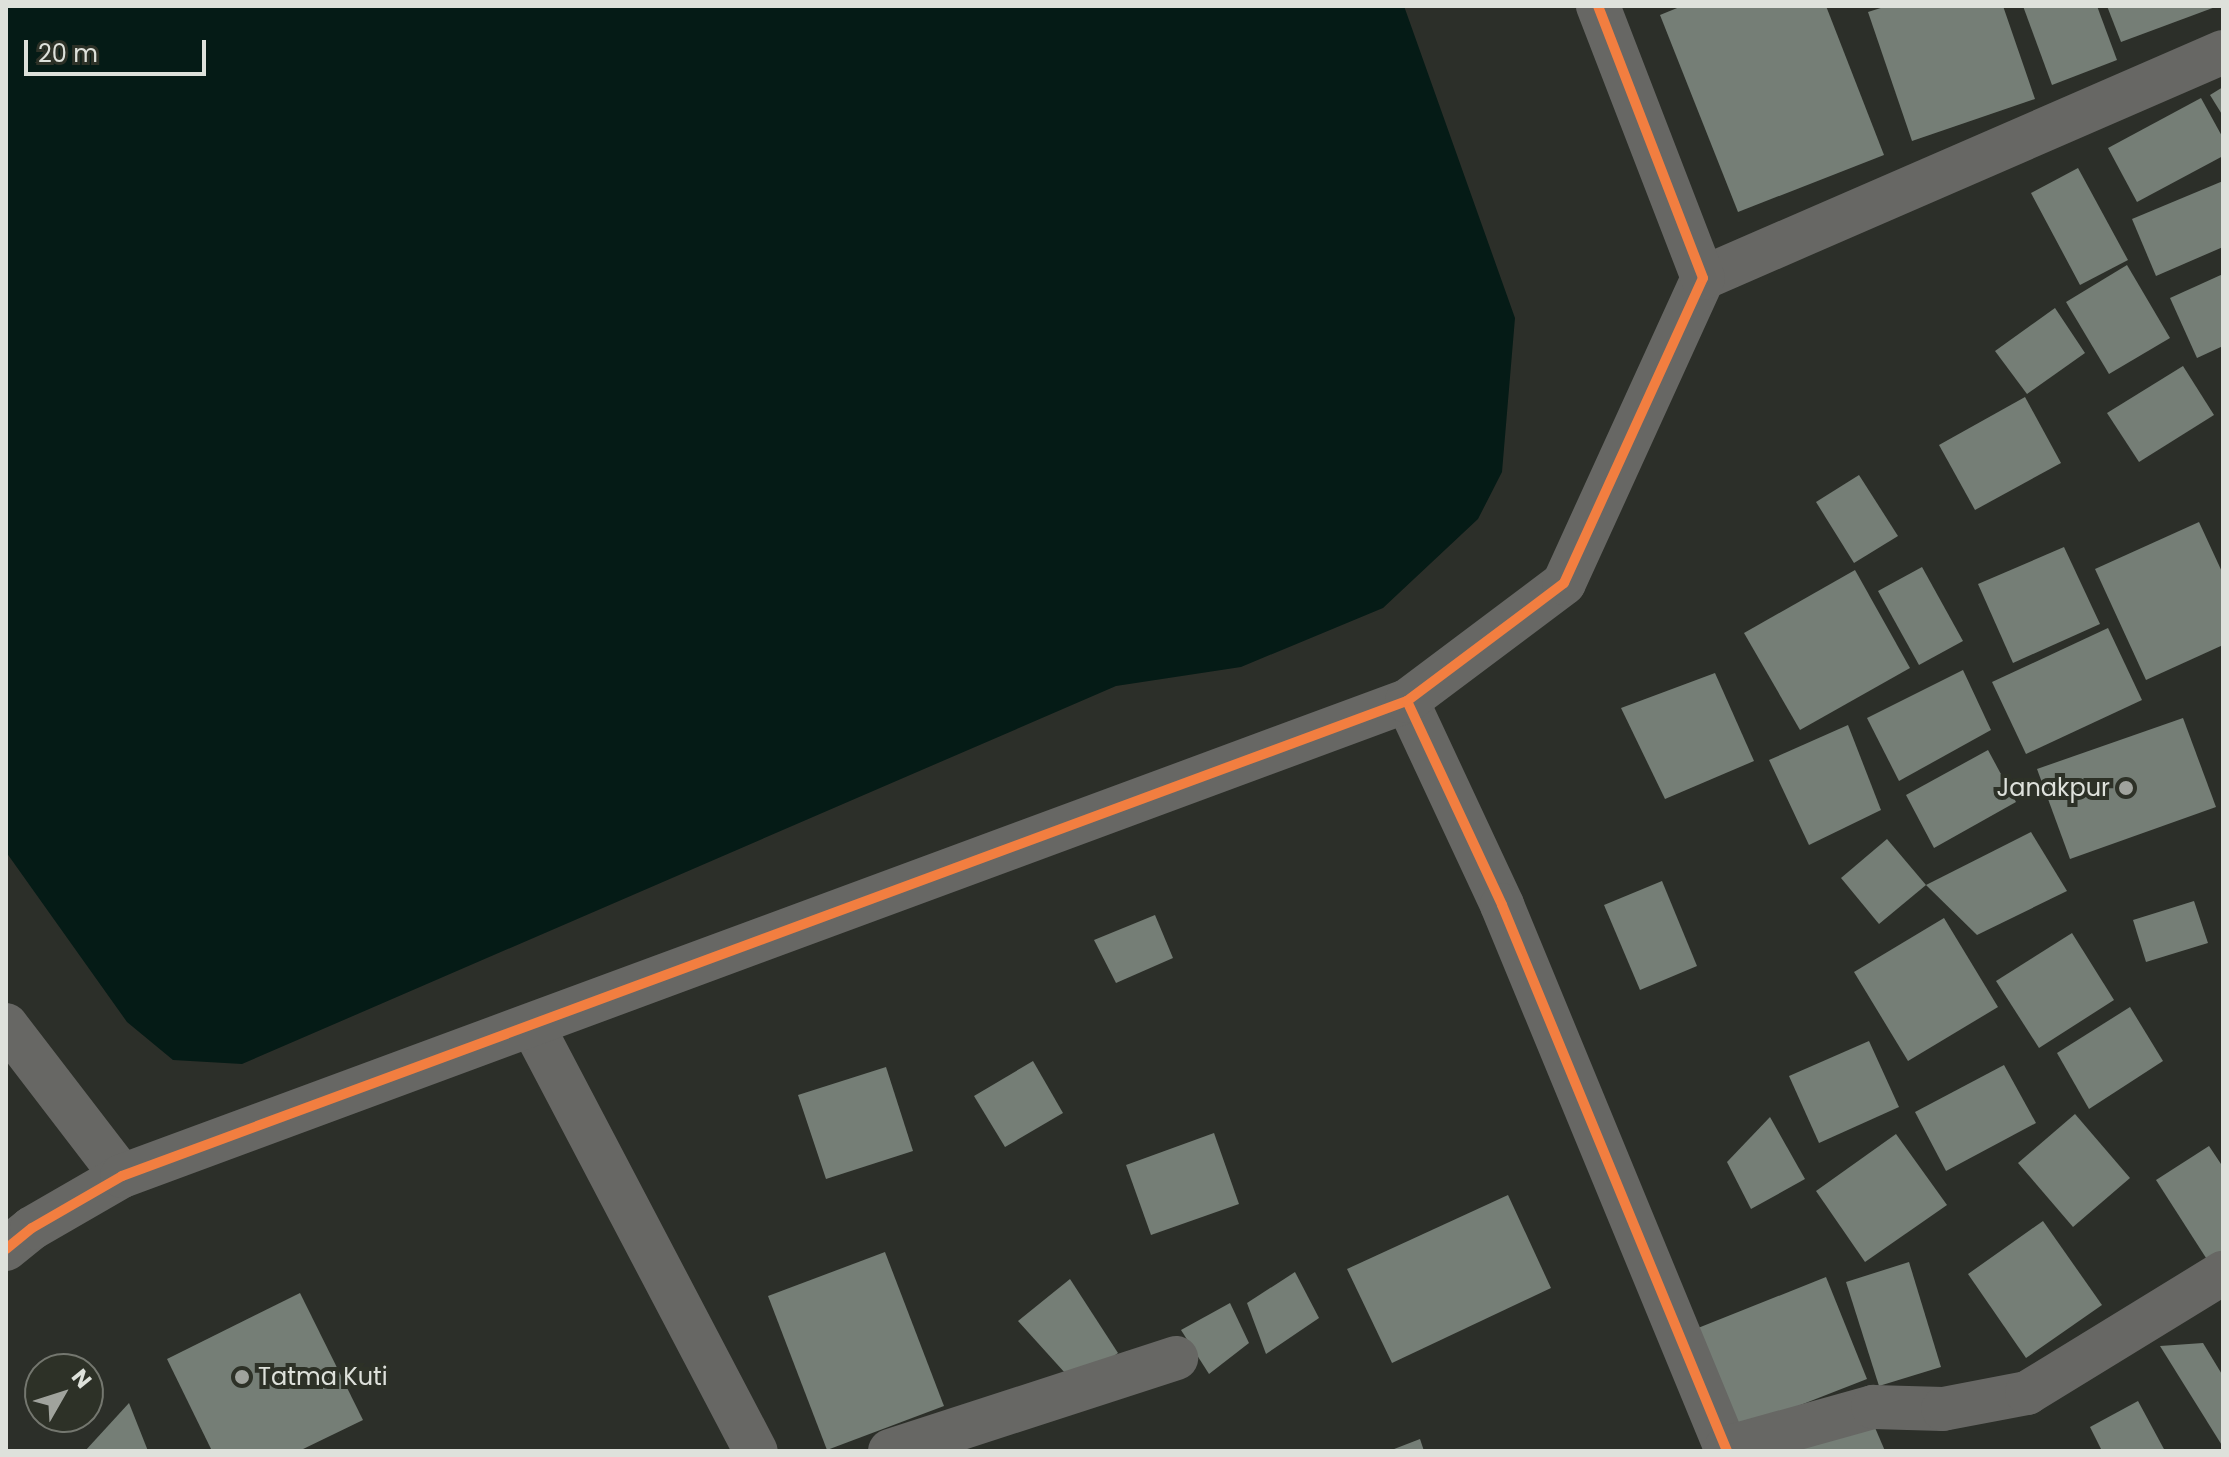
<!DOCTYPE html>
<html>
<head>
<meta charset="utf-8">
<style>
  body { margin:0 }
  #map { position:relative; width:2229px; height:1457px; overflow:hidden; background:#2c2f29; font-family:Poppins,sans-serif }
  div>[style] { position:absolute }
  .water>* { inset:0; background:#051b16 }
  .building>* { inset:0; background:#757e76 }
  .minor>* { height:44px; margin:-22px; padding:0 22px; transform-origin:22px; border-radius:22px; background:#676764 }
  .cycleway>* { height:10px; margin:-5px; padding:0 5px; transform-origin:5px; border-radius:5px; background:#f27e40 }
  .dots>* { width:22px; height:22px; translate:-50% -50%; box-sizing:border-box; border:4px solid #2d3127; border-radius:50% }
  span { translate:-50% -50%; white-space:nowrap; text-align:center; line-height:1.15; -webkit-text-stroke:8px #2d3127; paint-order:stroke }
  .poi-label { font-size:24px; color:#dee1db }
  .right { translate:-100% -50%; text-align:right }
  .left { translate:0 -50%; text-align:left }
  .frame { position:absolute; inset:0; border:8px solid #dee1db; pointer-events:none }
  .north { position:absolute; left:24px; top:1353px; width:80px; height:80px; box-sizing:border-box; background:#2d3127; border:2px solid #74776f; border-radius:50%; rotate:51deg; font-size:22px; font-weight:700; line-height:32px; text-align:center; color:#dee1db }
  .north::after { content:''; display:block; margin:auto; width:28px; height:36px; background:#a0a39d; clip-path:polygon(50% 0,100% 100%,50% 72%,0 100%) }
  .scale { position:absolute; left:24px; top:40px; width:182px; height:36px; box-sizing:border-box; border:4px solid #dee1db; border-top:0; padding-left:10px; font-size:24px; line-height:28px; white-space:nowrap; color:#dee1db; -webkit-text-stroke:6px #2d3127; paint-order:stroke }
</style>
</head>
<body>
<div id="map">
  <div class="water">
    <i style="clip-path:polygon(6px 6px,1404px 6px,1515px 318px,1502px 472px,1478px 519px,1383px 608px,1241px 667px,1116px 686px,242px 1064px,173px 1060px,127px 1022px,6px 852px)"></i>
  </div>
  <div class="building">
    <i style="clip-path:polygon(1682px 6px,1826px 6px,1884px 155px,1738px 212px,1660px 15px)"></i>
    <i style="clip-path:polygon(1887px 6px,2003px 6px,2035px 99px,1912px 141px,1868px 12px)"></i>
    <i style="clip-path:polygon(2023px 6px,2097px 6px,2117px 60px,2052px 85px)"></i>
    <i style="clip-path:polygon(2107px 6px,2218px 6px,2121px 42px)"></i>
    <i style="clip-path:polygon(2223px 87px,2223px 116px,2210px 95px)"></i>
    <i style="clip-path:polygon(2201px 98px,2223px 138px,2223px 156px,2137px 202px,2108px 148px)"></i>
    <i style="clip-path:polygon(2078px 168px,2128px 260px,2080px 285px,2031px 193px)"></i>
    <i style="clip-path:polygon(2223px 181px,2223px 247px,2156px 276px,2132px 219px)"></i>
    <i style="clip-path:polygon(2127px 265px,2170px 338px,2109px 374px,2066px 302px)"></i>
    <i style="clip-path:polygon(2223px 274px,2223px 346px,2197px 358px,2170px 298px)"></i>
    <i style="clip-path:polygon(2055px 308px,2085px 353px,2027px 394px,1995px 351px)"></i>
    <i style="clip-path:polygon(2183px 366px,2214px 415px,2139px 462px,2107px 413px)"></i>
    <i style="clip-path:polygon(2025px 397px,2061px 463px,1975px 510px,1939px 445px)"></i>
    <i style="clip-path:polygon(1859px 475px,1898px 536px,1854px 563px,1816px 502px)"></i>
    <i style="clip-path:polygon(2199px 522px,2223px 574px,2223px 645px,2146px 680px,2095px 569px)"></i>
    <i style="clip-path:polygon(2064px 547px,2100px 624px,2013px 663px,1978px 584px)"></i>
    <i style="clip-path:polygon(1922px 567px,1963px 641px,1919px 665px,1878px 591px)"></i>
    <i style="clip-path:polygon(1855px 570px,1910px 668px,1800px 730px,1744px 633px)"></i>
    <i style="clip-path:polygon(2108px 628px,2142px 700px,2026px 754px,1992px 682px)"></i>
    <i style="clip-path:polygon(1963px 670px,1991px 730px,1899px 781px,1867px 718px)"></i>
    <i style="clip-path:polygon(1715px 673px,1754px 761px,1665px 799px,1621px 708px)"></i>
    <i style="clip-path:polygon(2183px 718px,2216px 807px,2070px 859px,2037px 769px)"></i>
    <i style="clip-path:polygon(1848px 725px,1881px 810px,1809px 845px,1769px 760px)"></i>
    <i style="clip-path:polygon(1988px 750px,2016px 802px,1934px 848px,1906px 795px)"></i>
    <i style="clip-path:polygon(2031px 832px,2067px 891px,1977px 935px,1926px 885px)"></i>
    <i style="clip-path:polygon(1887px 839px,1926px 885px,1879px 924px,1841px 878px)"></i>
    <i style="clip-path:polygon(1662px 881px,1697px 966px,1640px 990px,1604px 905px)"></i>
    <i style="clip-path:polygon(2194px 901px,2208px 943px,2146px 962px,2133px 920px)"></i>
    <i style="clip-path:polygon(1155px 915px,1173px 958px,1116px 983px,1094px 940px)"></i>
    <i style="clip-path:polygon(1944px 918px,1998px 1007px,1908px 1061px,1854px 972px)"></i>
    <i style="clip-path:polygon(2072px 933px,2114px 1000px,2039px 1048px,1996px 981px)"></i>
    <i style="clip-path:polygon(2130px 1007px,2163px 1061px,2089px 1109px,2057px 1053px)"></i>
    <i style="clip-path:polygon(1869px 1041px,1899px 1107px,1819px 1143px,1789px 1076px)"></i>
    <i style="clip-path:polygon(1033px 1061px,1063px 1113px,1005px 1147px,974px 1096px)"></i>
    <i style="clip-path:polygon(2004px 1065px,2036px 1123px,1946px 1171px,1915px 1112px)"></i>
    <i style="clip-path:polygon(886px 1067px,913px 1151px,826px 1179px,798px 1095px)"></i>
    <i style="clip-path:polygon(2075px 1114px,2130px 1178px,2073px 1227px,2018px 1163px)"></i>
    <i style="clip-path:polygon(1770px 1117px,1805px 1179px,1751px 1209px,1727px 1162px)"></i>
    <i style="clip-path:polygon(1214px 1133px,1239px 1204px,1151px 1235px,1126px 1165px)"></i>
    <i style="clip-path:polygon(1896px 1134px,1947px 1205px,1865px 1262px,1816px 1191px)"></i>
    <i style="clip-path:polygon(2209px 1146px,2223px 1167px,2223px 1251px,2208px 1261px,2156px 1180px)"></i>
    <i style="clip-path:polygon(1508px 1195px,1551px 1288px,1392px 1363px,1347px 1269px)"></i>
    <i style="clip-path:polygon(2043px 1221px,2102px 1305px,2026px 1358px,1968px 1274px)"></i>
    <i style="clip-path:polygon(885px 1252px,944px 1406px,827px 1450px,768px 1296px)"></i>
    <i style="clip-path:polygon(1909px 1262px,1941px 1367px,1879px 1386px,1846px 1282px)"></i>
    <i style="clip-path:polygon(1295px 1272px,1319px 1318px,1266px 1354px,1247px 1303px)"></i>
    <i style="clip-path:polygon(1826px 1277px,1867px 1379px,1739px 1429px,1698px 1328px)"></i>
    <i style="clip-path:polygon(1070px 1279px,1118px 1353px,1075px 1384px,1018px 1321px)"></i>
    <i style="clip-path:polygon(300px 1293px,363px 1420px,299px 1451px,212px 1451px,167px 1359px)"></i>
    <i style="clip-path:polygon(1230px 1303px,1249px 1343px,1209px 1374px,1181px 1330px)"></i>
    <i style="clip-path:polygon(2203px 1343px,2223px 1376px,2223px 1447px,2160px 1346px)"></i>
    <i style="clip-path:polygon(2138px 1401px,2165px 1451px,2102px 1451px,2090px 1427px)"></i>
    <i style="clip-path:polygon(129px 1403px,148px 1451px,85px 1451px)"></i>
    <i style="clip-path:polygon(1870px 1416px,1885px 1451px,1785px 1451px)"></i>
    <i style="clip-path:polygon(1420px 1439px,1424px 1451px,1389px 1451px)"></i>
  </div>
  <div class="minor">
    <i style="left:1703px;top:278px;width:567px;rotate:-23.49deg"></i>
    <i style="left:1407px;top:701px;width:225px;rotate:65deg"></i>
    <i style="left:1502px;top:905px;width:591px;rotate:67.6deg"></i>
    <i style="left:6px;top:1025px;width:190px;rotate:52.5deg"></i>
    <i style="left:533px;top:1027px;width:479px;rotate:62.3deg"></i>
    <i style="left:6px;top:1249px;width:33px;rotate:-39deg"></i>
    <i style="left:32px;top:1228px;width:104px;rotate:-30deg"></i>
    <i style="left:122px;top:1176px;width:1370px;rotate:-20.29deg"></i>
    <i style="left:1407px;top:701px;width:196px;rotate:-36.9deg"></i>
    <i style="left:1564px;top:583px;width:335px;rotate:-65.5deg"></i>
    <i style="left:1703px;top:278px;width:292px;rotate:-111.1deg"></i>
    <i style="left:1726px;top:1448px;width:153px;rotate:-15.6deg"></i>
    <i style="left:1873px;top:1407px;width:70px;rotate:1.6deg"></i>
    <i style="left:1943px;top:1409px;width:86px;rotate:-10.8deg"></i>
    <i style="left:2027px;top:1393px;width:230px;rotate:-31.5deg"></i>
    <i style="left:890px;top:1451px;width:301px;rotate:-18deg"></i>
  </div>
  <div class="cycleway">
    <i style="left:1407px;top:701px;width:225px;rotate:65deg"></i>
    <i style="left:1502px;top:905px;width:591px;rotate:67.6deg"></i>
    <i style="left:6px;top:1249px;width:33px;rotate:-39deg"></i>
    <i style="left:32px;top:1228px;width:104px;rotate:-30deg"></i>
    <i style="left:122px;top:1176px;width:1370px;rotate:-20.29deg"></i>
    <i style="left:1407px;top:701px;width:196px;rotate:-36.9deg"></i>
    <i style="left:1564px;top:583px;width:335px;rotate:-65.5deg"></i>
    <i style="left:1703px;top:278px;width:292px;rotate:-111.1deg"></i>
  </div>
  <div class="dots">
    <i style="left:2126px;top:788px;background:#a0a39d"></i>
    <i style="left:242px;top:1377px;background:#a0a39d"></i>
  </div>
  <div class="poi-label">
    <span class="right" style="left:2110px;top:788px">Janakpur</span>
    <span class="left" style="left:258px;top:1377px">Tatma Kuti</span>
  </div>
  <div class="frame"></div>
  <div class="north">N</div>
  <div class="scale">20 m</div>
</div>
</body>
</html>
